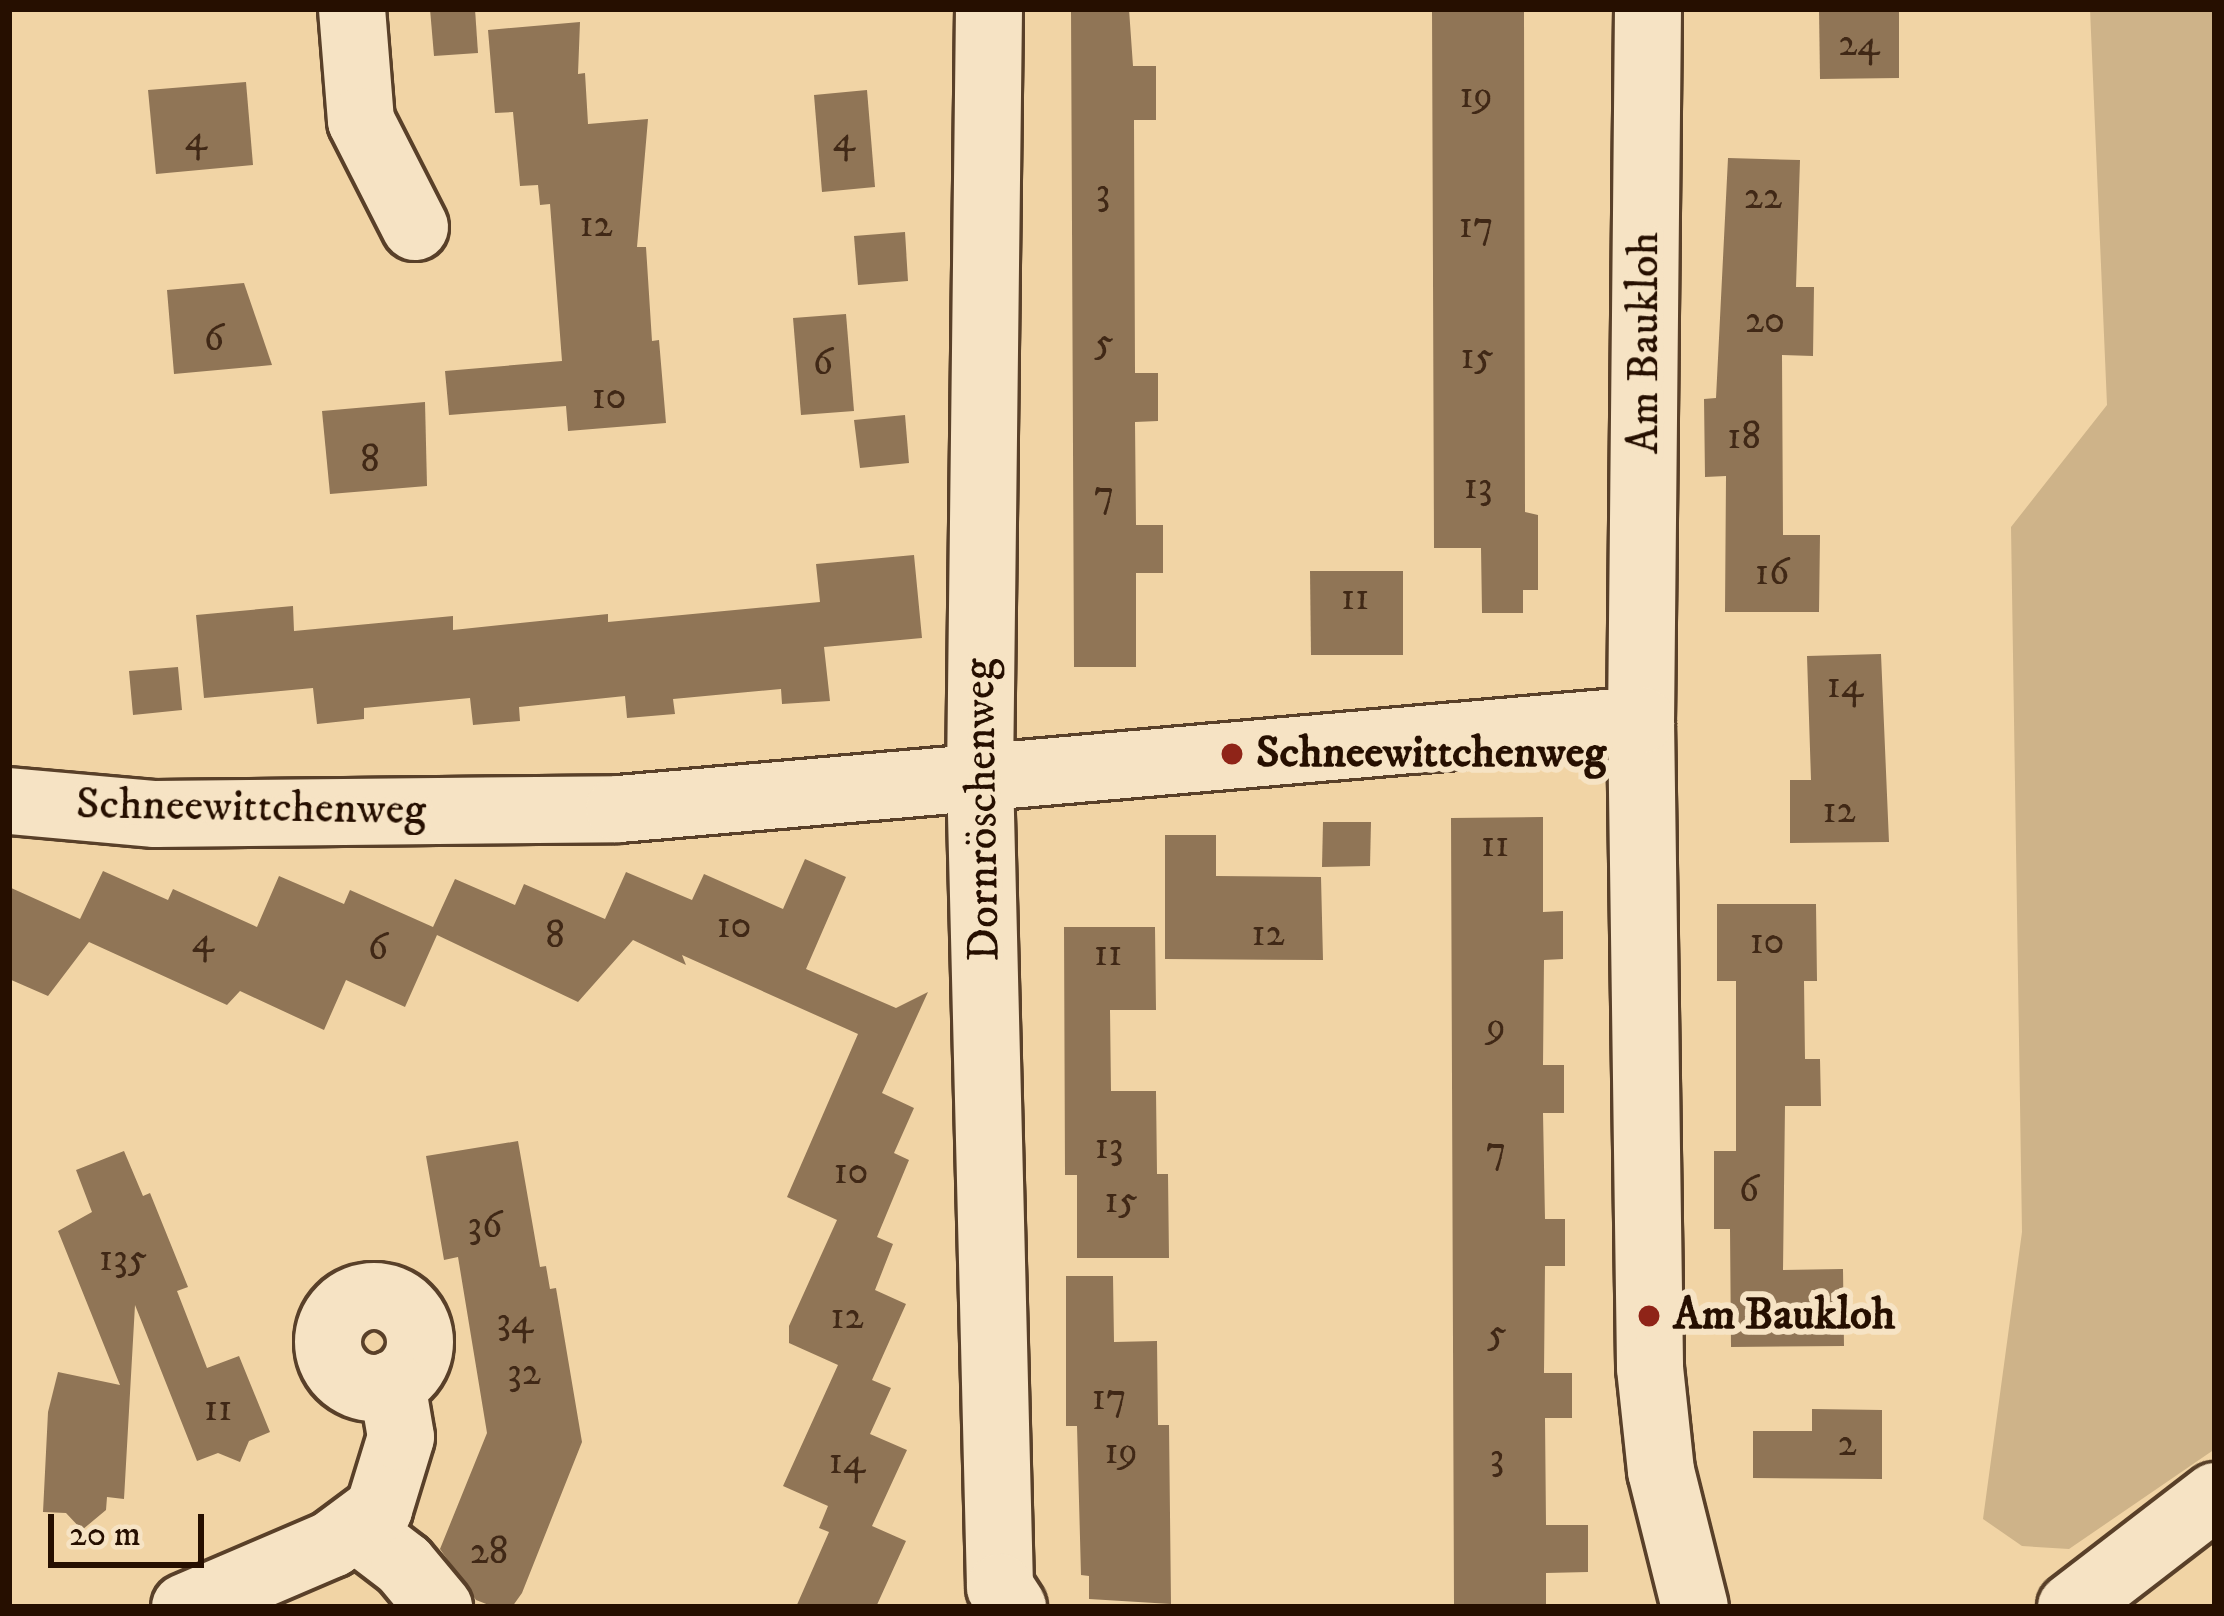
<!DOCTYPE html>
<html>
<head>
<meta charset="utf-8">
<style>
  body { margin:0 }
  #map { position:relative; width:2224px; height:1616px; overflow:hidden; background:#f1d4a5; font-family:"IM FELL DW Pica",serif }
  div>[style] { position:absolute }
  .green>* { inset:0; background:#ceb389 }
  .building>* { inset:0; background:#907556 }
  .roads { filter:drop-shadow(3px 0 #594029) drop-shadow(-3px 0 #594029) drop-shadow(0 3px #594029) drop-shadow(0 -3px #594029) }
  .minor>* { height:66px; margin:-33px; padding:0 33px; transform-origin:33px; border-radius:33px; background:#f6e3c4 }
  .minor>.ring { margin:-33px; padding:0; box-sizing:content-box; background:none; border:66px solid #f6e3c4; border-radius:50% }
  .dots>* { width:33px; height:33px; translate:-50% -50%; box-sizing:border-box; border:6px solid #f6e3c4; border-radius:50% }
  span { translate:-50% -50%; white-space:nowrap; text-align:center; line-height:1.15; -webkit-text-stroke:12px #f6e3c4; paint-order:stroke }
  .number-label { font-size:39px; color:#402816 }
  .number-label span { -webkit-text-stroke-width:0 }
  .street-label { font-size:45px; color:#260f00 }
  .poi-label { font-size:45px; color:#260f00; font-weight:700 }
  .left { translate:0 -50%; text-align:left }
  .frame { position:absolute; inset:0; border:12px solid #260f00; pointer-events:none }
  .scale { position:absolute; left:48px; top:1514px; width:156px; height:54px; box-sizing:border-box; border:6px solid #260f00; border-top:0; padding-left:15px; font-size:36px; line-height:42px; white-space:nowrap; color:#260f00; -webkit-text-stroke:9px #f6e3c4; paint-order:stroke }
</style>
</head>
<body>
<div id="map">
  <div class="green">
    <i style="clip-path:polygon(2090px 9px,2215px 9px,2215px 1449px,2069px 1549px,2022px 1546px,1983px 1519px,2022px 1232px,2011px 527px,2107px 405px)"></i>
  </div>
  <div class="building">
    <i style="clip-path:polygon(430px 9px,475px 9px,478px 53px,434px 56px)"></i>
    <i style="clip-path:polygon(1071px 9px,1129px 9px,1133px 66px,1156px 66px,1156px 120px,1134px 120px,1135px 373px,1158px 373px,1158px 421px,1135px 422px,1136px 525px,1163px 525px,1163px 573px,1136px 573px,1136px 667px,1074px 667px)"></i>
    <i style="clip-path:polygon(1432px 9px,1524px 9px,1525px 512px,1538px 515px,1538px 590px,1523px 590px,1523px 613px,1482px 613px,1481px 548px,1434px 548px)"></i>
    <i style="clip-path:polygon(1819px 9px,1899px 9px,1899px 78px,1820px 79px)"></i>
    <i style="clip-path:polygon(580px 22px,578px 74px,585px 73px,588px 124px,648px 119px,637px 247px,646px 247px,652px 341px,659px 340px,666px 423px,568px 431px,566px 406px,449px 415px,445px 371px,562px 361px,550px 204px,540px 205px,538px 185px,520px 186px,513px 112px,495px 113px,488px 30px)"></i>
    <i style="clip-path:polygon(246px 82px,253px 165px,156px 174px,148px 90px)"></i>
    <i style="clip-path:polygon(867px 90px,875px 187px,822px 192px,814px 95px)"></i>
    <i style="clip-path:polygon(1728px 158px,1800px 160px,1796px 287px,1814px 287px,1813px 356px,1782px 355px,1783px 535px,1820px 535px,1819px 612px,1725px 612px,1726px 476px,1705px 477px,1704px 399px,1716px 398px)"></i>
    <i style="clip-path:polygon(905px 232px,908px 281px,858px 285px,854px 236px)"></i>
    <i style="clip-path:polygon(244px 283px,272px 365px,174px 374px,167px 290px)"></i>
    <i style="clip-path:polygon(846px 314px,854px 411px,801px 415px,793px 318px)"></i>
    <i style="clip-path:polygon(425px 402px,427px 486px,330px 494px,322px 411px)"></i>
    <i style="clip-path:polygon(905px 415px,909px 463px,860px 468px,854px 420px)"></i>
    <i style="clip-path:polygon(914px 555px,922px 638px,824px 647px,830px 701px,782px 704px,781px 689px,673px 699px,675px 714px,627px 718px,625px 696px,519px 707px,520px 721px,473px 725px,470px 698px,364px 708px,364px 719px,317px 724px,313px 688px,204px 698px,196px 615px,293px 606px,294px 631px,453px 616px,453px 630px,608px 614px,608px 622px,820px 602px,816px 564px)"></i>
    <i style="clip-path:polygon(1310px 571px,1403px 571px,1403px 655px,1311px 655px)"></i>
    <i style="clip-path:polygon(1881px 654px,1889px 842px,1790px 843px,1790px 780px,1811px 780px,1807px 656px)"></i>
    <i style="clip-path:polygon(178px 667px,182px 710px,133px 715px,129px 671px)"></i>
    <i style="clip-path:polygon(1543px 817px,1543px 912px,1563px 911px,1563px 959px,1544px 960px,1543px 1065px,1564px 1065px,1564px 1113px,1543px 1113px,1545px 1219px,1565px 1219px,1565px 1266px,1545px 1266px,1544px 1373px,1572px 1373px,1572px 1418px,1545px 1418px,1546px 1525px,1588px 1525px,1588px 1572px,1546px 1573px,1546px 1607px,1454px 1607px,1451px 818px)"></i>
    <i style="clip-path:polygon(1323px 822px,1371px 822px,1370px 866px,1322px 867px)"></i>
    <i style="clip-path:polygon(1165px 835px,1216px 835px,1216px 876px,1321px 877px,1323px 960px,1165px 959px)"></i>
    <i style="clip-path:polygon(805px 859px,846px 877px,806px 969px,896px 1008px,928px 992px,882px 1093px,914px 1108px,894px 1153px,909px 1160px,877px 1237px,893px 1244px,875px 1290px,906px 1304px,872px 1380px,891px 1388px,870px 1434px,907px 1450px,872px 1526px,906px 1541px,876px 1607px,796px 1607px,829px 1532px,819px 1528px,828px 1506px,783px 1486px,838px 1365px,789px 1343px,789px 1326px,837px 1220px,787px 1197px,858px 1034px,682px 955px,686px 965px,633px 940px,578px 1002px,437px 935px,405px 1007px,346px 980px,324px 1030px,240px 991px,227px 1005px,89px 942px,48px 996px,9px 979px,9px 887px,80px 919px,103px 871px,168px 900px,173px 889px,257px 927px,279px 876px,344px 904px,350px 890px,433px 927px,455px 879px,515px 905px,524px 884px,605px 919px,626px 872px,692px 900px,704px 874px,783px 909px)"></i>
    <i style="clip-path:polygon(1717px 904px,1816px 904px,1817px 981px,1804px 981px,1805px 1059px,1820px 1059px,1821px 1106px,1785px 1106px,1783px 1270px,1843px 1269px,1844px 1346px,1731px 1347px,1730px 1229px,1714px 1229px,1714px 1151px,1736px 1151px,1736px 981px,1717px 981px)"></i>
    <i style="clip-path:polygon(1064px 927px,1155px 927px,1156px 1010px,1110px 1010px,1111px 1091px,1156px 1091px,1157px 1174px,1168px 1174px,1169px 1258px,1077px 1258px,1077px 1175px,1065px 1175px)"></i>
    <i style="clip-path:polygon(518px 1141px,540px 1267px,546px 1266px,550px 1289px,556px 1288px,582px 1442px,522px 1593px,512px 1607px,494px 1607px,476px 1600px,440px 1549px,487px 1433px,458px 1257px,444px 1260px,426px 1156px)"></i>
    <i style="clip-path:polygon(124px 1151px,143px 1196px,150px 1193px,188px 1287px,177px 1291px,207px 1368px,239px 1356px,270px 1432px,249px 1441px,240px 1462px,218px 1453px,197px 1461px,135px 1305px,124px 1499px,107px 1497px,106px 1510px,82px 1530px,66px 1513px,43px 1512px,48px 1412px,58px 1372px,120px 1385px,58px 1231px,92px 1212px,76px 1170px)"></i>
    <i style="clip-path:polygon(1066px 1276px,1113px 1276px,1114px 1342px,1157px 1341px,1158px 1425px,1169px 1425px,1171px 1604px,1089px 1599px,1089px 1576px,1081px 1575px,1077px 1426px,1066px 1426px)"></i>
    <i style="clip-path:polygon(1812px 1409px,1882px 1410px,1882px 1479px,1753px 1478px,1753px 1431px,1812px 1431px)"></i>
  </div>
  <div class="roads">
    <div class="minor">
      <i style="left:352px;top:9px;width:112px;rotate:85.4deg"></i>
      <i style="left:361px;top:121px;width:119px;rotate:63deg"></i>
      <i style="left:989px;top:9px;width:765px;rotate:90.67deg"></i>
      <i style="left:980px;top:774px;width:813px;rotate:88.59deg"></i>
      <i style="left:1000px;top:1587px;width:24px;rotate:57deg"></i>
      <i style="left:1648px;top:9px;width:711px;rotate:90.56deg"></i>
      <i style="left:1641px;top:720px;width:648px;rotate:89.2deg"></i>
      <i style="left:1650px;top:1368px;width:104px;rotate:83.9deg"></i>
      <i style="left:1661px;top:1471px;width:140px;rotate:76deg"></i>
      <i style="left:9px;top:801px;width:147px;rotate:5.1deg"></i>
      <i style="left:155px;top:814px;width:464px;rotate:-0.6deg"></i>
      <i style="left:619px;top:809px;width:1026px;rotate:-4.98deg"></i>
      <i class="ring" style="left:328px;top:1296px;width:26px;height:26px"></i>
      <i style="left:357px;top:1529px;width:59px;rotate:37.5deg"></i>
      <i style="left:404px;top:1565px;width:55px;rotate:50.2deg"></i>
      <i style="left:185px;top:1607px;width:160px;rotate:-23.2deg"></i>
      <i style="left:332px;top:1544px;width:59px;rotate:-36.7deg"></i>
      <i style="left:379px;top:1509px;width:75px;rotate:-73deg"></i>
      <i style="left:401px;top:1437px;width:54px;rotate:-99.6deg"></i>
      <i style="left:2071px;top:1607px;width:182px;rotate:-37.6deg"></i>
    </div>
  </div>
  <div class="dots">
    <i style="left:1232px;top:754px;background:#8f2418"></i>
    <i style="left:1649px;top:1316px;background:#8f2418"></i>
  </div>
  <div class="number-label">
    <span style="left:1859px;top:44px">24</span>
    <span style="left:1476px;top:96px">19</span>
    <span style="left:196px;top:139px">4</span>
    <span style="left:844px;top:140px">4</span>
    <span style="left:1103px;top:193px">3</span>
    <span style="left:1763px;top:197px">22</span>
    <span style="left:596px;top:225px">12</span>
    <span style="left:1476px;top:226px">17</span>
    <span style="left:1765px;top:321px">20</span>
    <span style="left:214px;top:339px">6</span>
    <span style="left:1104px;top:343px">5</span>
    <span style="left:1477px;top:357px">15</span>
    <span style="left:823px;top:363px">6</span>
    <span style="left:609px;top:397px">10</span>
    <span style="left:1744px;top:437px">18</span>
    <span style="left:370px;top:460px">8</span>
    <span style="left:1478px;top:487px">13</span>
    <span style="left:1104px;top:495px">7</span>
    <span style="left:1772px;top:573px">16</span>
    <span style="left:1355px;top:598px">11</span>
    <span style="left:1845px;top:686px">14</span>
    <span style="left:1839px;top:811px">12</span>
    <span style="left:1495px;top:845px">11</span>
    <span style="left:734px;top:926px">10</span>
    <span style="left:1268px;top:934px">12</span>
    <span style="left:555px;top:936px">8</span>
    <span style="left:203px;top:941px">4</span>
    <span style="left:1767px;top:942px">10</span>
    <span style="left:378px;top:948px">6</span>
    <span style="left:1108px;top:954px">11</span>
    <span style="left:1496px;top:1027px">9</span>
    <span style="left:1109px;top:1147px">13</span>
    <span style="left:1496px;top:1151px">7</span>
    <span style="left:851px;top:1172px">10</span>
    <span style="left:1749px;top:1190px">6</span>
    <span style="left:1121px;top:1201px">15</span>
    <span style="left:485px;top:1226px">36</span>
    <span style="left:123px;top:1259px">135</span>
    <span style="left:847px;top:1317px">12</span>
    <span style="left:515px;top:1322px">34</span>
    <span style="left:1497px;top:1334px">5</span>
    <span style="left:524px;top:1373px">32</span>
    <span style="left:1109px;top:1398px">17</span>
    <span style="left:218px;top:1409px">11</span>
    <span style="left:1847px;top:1444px">2</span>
    <span style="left:1121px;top:1452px">19</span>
    <span style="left:1497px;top:1458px">3</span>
    <span style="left:847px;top:1462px">14</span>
    <span style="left:489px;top:1552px">28</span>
  </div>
  <div class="street-label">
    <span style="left:1645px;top:343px;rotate:-90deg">Am Baukloh</span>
    <span style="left:251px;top:808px;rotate:1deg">Schneewittchenweg</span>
    <span style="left:983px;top:810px;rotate:-91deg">Dornröschenweg</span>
  </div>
  <div class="poi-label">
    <span class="left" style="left:1256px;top:754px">Schneewittchenweg</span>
    <span class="left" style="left:1673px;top:1316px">Am Baukloh</span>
  </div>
  <div class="frame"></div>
  <div class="scale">20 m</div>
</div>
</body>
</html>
